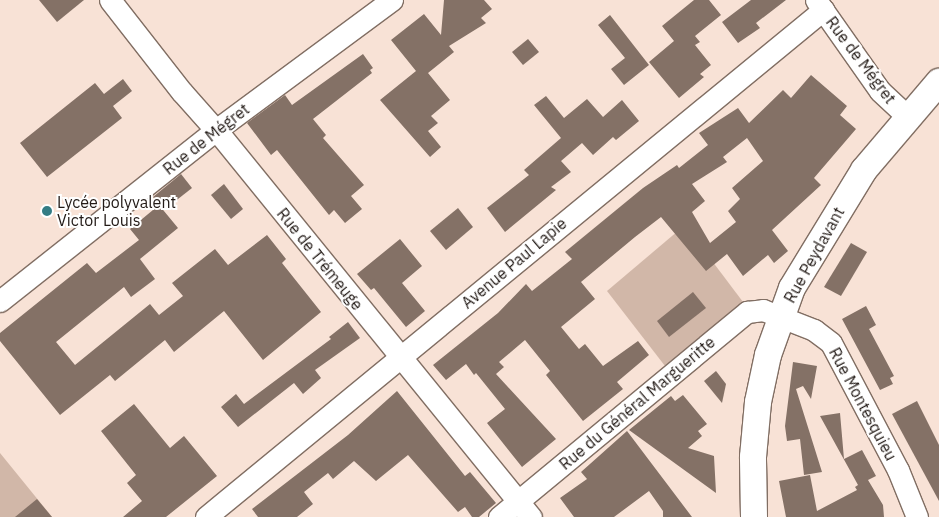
<!DOCTYPE html>
<html>
<head>
<meta charset="utf-8">
<style>
  body { margin:0 }
  #map { position:relative; width:939px; height:517px; overflow:hidden; background:#f8e2d6; font-family:"IBM Plex Sans",sans-serif }
  div>[style] { position:absolute }
  .green>* { inset:0; background:#d1b7a8 }
  .building>* { inset:0; background:#847166 }
  .roads { filter:drop-shadow(1px 0 #816e63) drop-shadow(-1px 0 #816e63) drop-shadow(0 1px #816e63) drop-shadow(0 -1px #816e63) }
  .minor>* { height:21px; margin:-10.5px; padding:0 10.5px; transform-origin:10.5px; border-radius:10.5px; background:#fff }
  .tertiary>* { height:26px; margin:-13px; padding:0 13px; transform-origin:13px; border-radius:13px; background:#fff }
  .dots>* { width:14px; height:14px; translate:-50% -50%; box-sizing:border-box; border:2px solid #fff; border-radius:50% }
  span { translate:-50% -50%; white-space:nowrap; text-align:center; line-height:1.15; -webkit-text-stroke:4px #fff; paint-order:stroke }
  .street-label { font-size:16px; color:#231b17 }
  .poi-label { font-size:16px; color:#231b17 }
  .left { translate:0 -50%; text-align:left }
</style>
</head>
<body>
<div id="map">
  <div class="green">
    <i style="clip-path:polygon(685px 225px,743px 302px,665px 366px,607px 291px)"></i>
    <i style="clip-path:polygon(0 453px,52px 517px,0 517px)"></i>
  </div>
  <div class="building">
    <i style="clip-path:polygon(39px 0,84px 0,57px 22px)"></i>
    <i style="clip-path:polygon(444px 0,484px 0,492px 9px,481px 18px,486px 23px,449px 46px,454px 52px,428px 73px,450px 100px,431px 116px,438px 123px,428px 131px,441px 147px,430px 157px,380px 100px,416px 71px,391px 40px,424px 14px,441px 35px)"></i>
    <i style="clip-path:polygon(694px 0,709px 0,721px 15px,695px 36px,700px 42px,695px 45px,711px 65px,700px 74px,704px 77px,679px 98px,649px 62px,674px 41px,662px 26px)"></i>
    <i style="clip-path:polygon(751px 0,786px 0,756px 23px,760px 28px,738px 43px,722px 22px)"></i>
    <i style="clip-path:polygon(610px 15px,649px 65px,624px 85px,611px 69px,625px 58px,598px 25px)"></i>
    <i style="clip-path:polygon(528px 39px,539px 52px,523px 65px,512px 52px)"></i>
    <i style="clip-path:polygon(363px 54px,373px 68px,370px 70px,372px 73px,313px 119px,326px 135px,323px 138px,364px 185px,351px 196px,362px 209px,345px 223px,334px 210px,329px 215px,277px 150px,271px 155px,247px 123px,285px 95px,292px 105px)"></i>
    <i style="clip-path:polygon(evenodd,811px 75px,847px 106px,840px 115px,856px 129px,814px 178px,821px 185px,772px 230px,788px 251px,774px 263px,768px 255px,743px 276px,727px 254px,706px 271px,661px 217px,635px 237px,581px 282px,595px 299px,561px 327px,579px 349px,585px 344px,603px 366px,638px 341px,649px 355px,617px 382px,623px 389px,583px 421px,546px 375px,550px 371px,525px 340px,499px 362px,504px 367px,496px 374px,556px 439px,522px 467px,487px 423px,505px 409px,476px 373px,474px 375px,466px 364px,446px 380px,433px 365px,498px 313px,526px 284px,532px 291px,572px 259px,565px 252px,643px 188px,677px 165px,679px 168px,708px 145px,699px 133px,738px 108px,749px 123px,783px 90px,791px 98px,811px 75px,747px 138px,763px 161px,732px 188px,740px 199px,728px 211px,736px 222px,710px 243px,692px 212px,705px 201px,692px 184px,727px 162px,723px 157px,747px 138px)"></i>
    <i style="clip-path:polygon(123px 79px,132px 91px,113px 106px,122px 118px,47px 177px,20px 143px,95px 83px,104px 94px)"></i>
    <i style="clip-path:polygon(546px 96px,564px 118px,587px 99px,603px 117px,622px 100px,639px 121px,616px 140px,613px 137px,593px 155px,582px 143px,561px 161px,571px 172px,551px 187px,556px 190px,505px 232px,487px 208px,529px 175px,524px 170px,561px 138px,534px 105px)"></i>
    <i style="clip-path:polygon(181px 174px,192px 188px,164px 210px,153px 197px)"></i>
    <i style="clip-path:polygon(224px 184px,243px 209px,231px 219px,211px 195px)"></i>
    <i style="clip-path:polygon(159px 205px,178px 228px,140px 259px,155px 279px,131px 297px,124px 287px,56px 342px,75px 365px,150px 304px,159px 315px,183px 296px,172px 283px,215px 249px,228px 265px,267px 235px,286px 259px,282px 263px,321px 312px,263px 360px,224px 311px,174px 352px,165px 340px,115px 381px,110px 375px,60px 415px,0 341px,0 333px,87px 263px,96px 273px,139px 240px,130px 229px)"></i>
    <i style="clip-path:polygon(458px 208px,473px 227px,446px 250px,430px 231px)"></i>
    <i style="clip-path:polygon(400px 239px,422px 266px,402px 283px,425px 311px,406px 327px,374px 288px,371px 290px,357px 274px)"></i>
    <i style="clip-path:polygon(851px 243px,867px 252px,841px 296px,824px 287px)"></i>
    <i style="clip-path:polygon(693px 292px,706px 308px,669px 337px,657px 321px)"></i>
    <i style="clip-path:polygon(866px 306px,876px 325px,869px 329px,894px 376px,890px 378px,893px 384px,880px 390px,842px 319px)"></i>
    <i style="clip-path:polygon(348px 322px,360px 338px,315px 370px,321px 378px,303px 394px,294px 383px,238px 427px,221px 407px,236px 394px,244px 404px,331px 339px,329px 337px)"></i>
    <i style="clip-path:polygon(793px 362px,817px 366px,811px 399px,803px 386px,796px 389px,822px 472px,804px 475px,800px 439px,787px 441px,785px 426px)"></i>
    <i style="clip-path:polygon(716px 371px,726px 384px,722px 403px,704px 381px)"></i>
    <i style="clip-path:polygon(397px 391px,465px 476px,470px 472px,496px 503px,479px 517px,472px 517px,465px 507px,458px 512px,408px 455px,376px 481px,354px 461px,333px 479px,328px 473px,304px 492px,313px 504px,297px 517px,258px 517px,252px 509px,348px 435px)"></i>
    <i style="clip-path:polygon(683px 395px,707px 424px,698px 431px,702px 436px,688px 448px,714px 456px,716px 493px,629px 430px,671px 396px,675px 401px)"></i>
    <i style="clip-path:polygon(917px 401px,939px 445px,939px 501px,892px 414px)"></i>
    <i style="clip-path:polygon(134px 404px,170px 448px,184px 436px,217px 476px,166px 517px,123px 517px,142px 501px,127px 483px,136px 475px,101px 431px)"></i>
    <i style="clip-path:polygon(840px 413px,844px 459px,862px 450px,876px 476px,868px 480px,883px 505px,884px 517px,786px 517px,779px 481px,810px 475px,817px 511px,857px 490px,855px 487px,858px 485px,820px 416px)"></i>
    <i style="clip-path:polygon(627px 431px,692px 517px,663px 517px,663px 511px,649px 491px,614px 517px,574px 517px,560px 498px,587px 479px,581px 472px)"></i>
    <i style="clip-path:polygon(37px 499px,52px 517px,15px 517px)"></i>
  </div>
  <div class="roads">
    <div class="minor">
      <i style="left:110px;top:0;width:117px;rotate:52deg"></i>
      <i style="left:182px;top:92px;width:60px;rotate:48.4deg"></i>
      <i style="left:222px;top:137px;width:490px;rotate:50.9deg"></i>
      <i style="left:816px;top:0;width:111px;rotate:54.9deg"></i>
      <i style="left:880px;top:91px;width:40px;rotate:43deg"></i>
      <i style="left:0;top:301px;width:275px;rotate:-38.4deg"></i>
      <i style="left:216px;top:130px;width:219px;rotate:-36.5deg"></i>
      <i style="left:206px;top:517px;width:799px;rotate:-39.41deg"></i>
      <i style="left:499px;top:517px;width:322px;rotate:-39.6deg"></i>
      <i style="left:747px;top:312px;width:16px;rotate:-7deg"></i>
      <i style="left:763px;top:310px;width:55px;rotate:21.4deg"></i>
      <i style="left:814px;top:330px;width:21px;rotate:37deg"></i>
      <i style="left:831px;top:343px;width:144px;rotate:62.2deg"></i>
      <i style="left:898px;top:470px;width:51px;rotate:68deg"></i>
    </div>
    <div class="tertiary">
      <i style="left:754px;top:517px;width:60px;rotate:-91deg"></i>
      <i style="left:753px;top:457px;width:55px;rotate:-84.8deg"></i>
      <i style="left:758px;top:402px;width:48px;rotate:-78deg"></i>
      <i style="left:768px;top:355px;width:71px;rotate:-70.3deg"></i>
      <i style="left:792px;top:288px;width:138px;rotate:-58.6deg"></i>
      <i style="left:864px;top:170px;width:116px;rotate:-49.6deg"></i>
    </div>
  </div>
  <div class="dots">
    <i style="left:47px;top:211px;background:#347c84"></i>
  </div>
  <div class="street-label">
    <span style="left:861px;top:60px;rotate:53deg">Rue de Mégret</span>
    <span style="left:206px;top:139px;rotate:-38deg">Rue de Mégret</span>
    <span style="left:814px;top:255px;rotate:-61deg">Rue Peydavant</span>
    <span style="left:320px;top:259px;rotate:51deg">Rue de Trémeuge</span>
    <span style="left:514px;top:263px;rotate:-40deg">Avenue Paul Lapie</span>
    <span style="left:637px;top:403px;rotate:-40deg">Rue du Général Margueritte</span>
    <span style="left:863px;top:404px;rotate:62deg">Rue Montesquieu</span>
  </div>
  <div class="poi-label">
    <span class="left" style="left:57px;top:211px">Lycée polyvalent<br>Victor Louis</span>
  </div>
</div>
</body>
</html>
